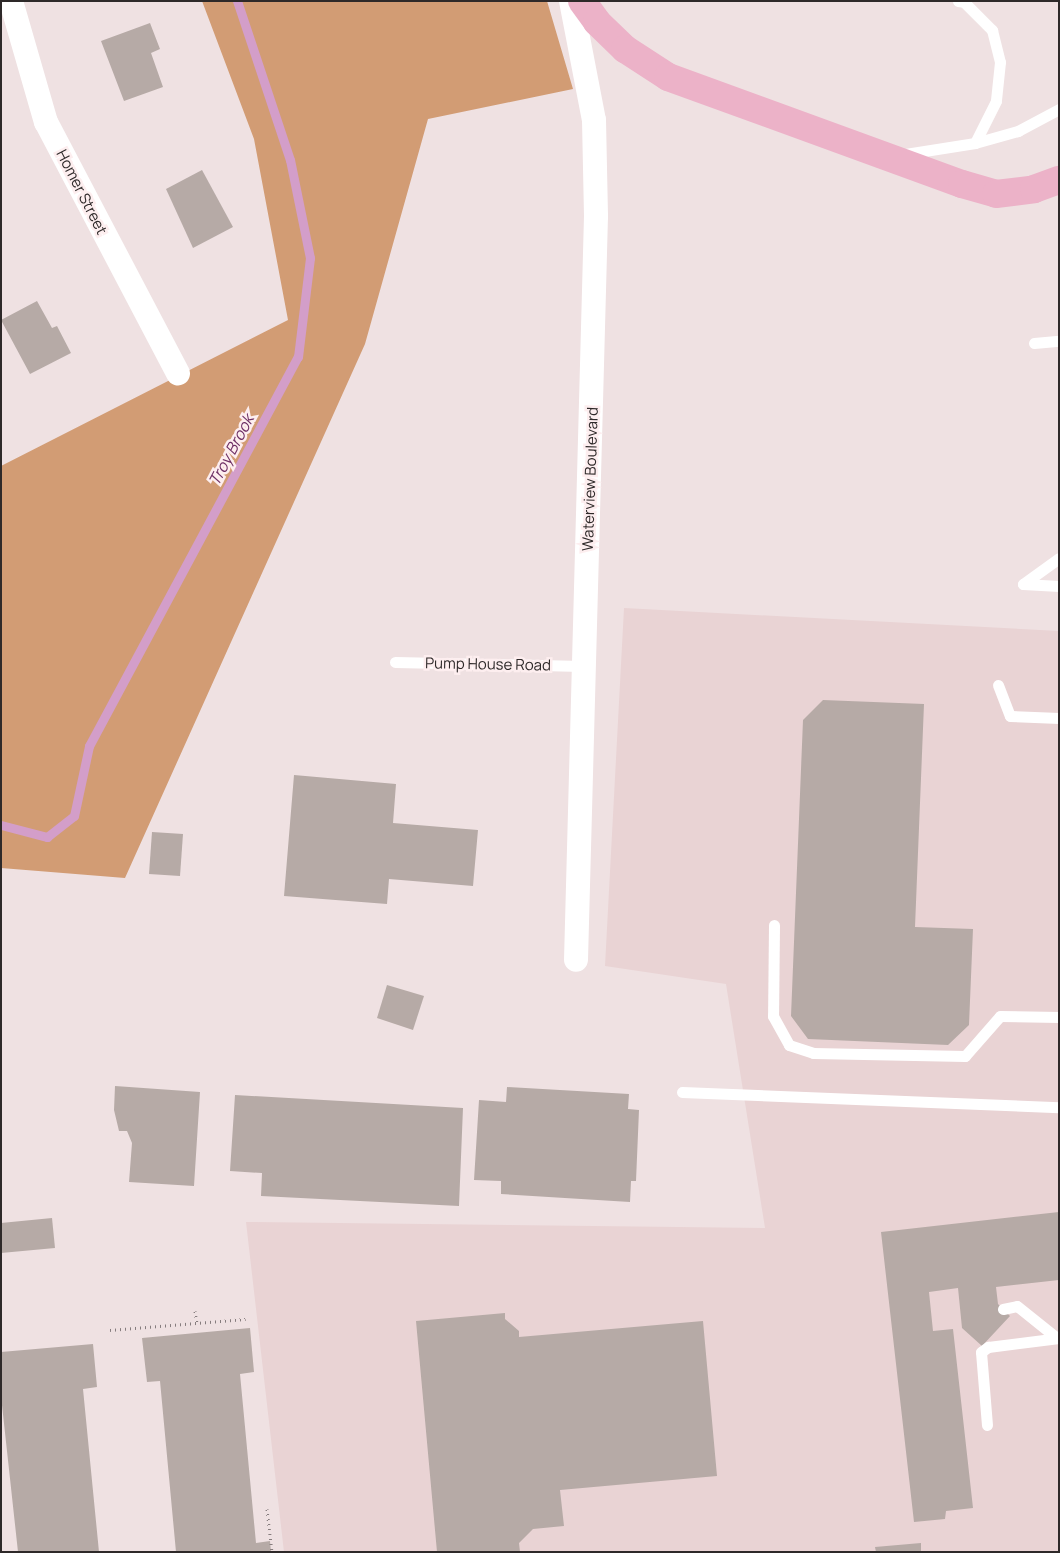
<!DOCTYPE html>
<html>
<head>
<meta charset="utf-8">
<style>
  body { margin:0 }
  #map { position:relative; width:1060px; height:1553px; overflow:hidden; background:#efe1e2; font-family:Manrope,sans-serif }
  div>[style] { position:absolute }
  .built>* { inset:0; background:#e9d3d4 }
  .forest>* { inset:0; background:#d29c74 }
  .stream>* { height:9px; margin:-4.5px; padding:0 4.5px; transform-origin:4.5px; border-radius:4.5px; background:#d39ec9 }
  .building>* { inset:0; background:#b6aaa6 }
  .path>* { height:3px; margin-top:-1.5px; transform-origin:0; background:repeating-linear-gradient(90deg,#867d7e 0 1px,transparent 0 5px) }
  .service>* { height:11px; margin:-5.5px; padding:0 5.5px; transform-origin:5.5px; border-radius:5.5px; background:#fff }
  .minor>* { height:24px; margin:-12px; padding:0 12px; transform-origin:12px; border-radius:12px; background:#fff }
  .trunk>* { height:28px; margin:-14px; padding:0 14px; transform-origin:14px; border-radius:14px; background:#ecb2c8 }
  span { translate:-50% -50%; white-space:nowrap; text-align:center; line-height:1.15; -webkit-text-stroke:5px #fdeeef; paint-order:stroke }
  .street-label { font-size:15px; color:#2e2929 }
  .water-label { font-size:16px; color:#6e2f65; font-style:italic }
  .frame { position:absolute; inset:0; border:2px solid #2e2929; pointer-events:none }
</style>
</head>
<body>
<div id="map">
  <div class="built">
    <i style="clip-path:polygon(624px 608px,1059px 631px,1059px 1552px,284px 1552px,246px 1222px,765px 1228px,726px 984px,605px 966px)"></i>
  </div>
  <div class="forest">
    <i style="clip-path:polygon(202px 1px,547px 1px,573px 89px,428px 119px,365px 344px,125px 878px,1px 868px,1px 466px,288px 320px,254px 139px)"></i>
  </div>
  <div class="stream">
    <i style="left:1px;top:825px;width:48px;rotate:14.6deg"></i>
    <i style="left:47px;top:837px;width:34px;rotate:-38deg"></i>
    <i style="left:74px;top:816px;width:72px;rotate:-77.9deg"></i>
    <i style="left:89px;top:746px;width:442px;rotate:-61.8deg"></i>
    <i style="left:298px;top:357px;width:100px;rotate:-83.1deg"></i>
    <i style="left:310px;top:258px;width:100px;rotate:-101.5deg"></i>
    <i style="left:290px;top:160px;width:168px;rotate:-108.4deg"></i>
  </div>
  <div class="building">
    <i style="clip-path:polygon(150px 23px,160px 49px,151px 53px,163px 87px,124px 101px,101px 41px)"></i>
    <i style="clip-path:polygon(202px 170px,233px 227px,193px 248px,166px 189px)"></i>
    <i style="clip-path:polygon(37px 301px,52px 328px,57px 326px,71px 353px,30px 374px,1px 320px)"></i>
    <i style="clip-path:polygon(823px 700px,924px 704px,915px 927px,973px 929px,969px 1025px,948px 1045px,808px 1039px,791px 1016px,803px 720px)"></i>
    <i style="clip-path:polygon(294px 775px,396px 784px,393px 823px,478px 830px,473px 886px,389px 879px,387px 904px,284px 896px)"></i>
    <i style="clip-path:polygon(152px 832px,183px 834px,180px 876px,149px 874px)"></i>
    <i style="clip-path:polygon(387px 985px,424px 996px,413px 1030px,377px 1018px)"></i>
    <i style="clip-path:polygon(115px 1086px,200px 1092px,194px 1186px,129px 1182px,132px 1143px,127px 1131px,119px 1131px,114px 1110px)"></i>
    <i style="clip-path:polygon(507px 1087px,629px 1094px,628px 1109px,639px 1110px,636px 1181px,631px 1181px,630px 1202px,501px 1194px,501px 1181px,474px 1180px,479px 1100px,506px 1102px)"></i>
    <i style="clip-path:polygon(235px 1095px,463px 1108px,459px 1206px,261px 1196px,262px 1173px,230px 1171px)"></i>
    <i style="clip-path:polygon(1059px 1212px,1059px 1280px,996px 1287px,998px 1304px,1010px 1316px,982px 1346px,962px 1328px,958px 1288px,929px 1292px,933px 1331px,953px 1329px,973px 1508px,946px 1511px,945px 1519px,914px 1522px,881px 1232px)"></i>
    <i style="clip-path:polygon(52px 1218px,55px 1248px,1px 1253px,1px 1223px)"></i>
    <i style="clip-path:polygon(505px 1313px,505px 1319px,519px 1331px,519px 1337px,703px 1321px,717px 1476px,560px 1490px,564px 1526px,533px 1529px,519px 1543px,520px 1552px,437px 1552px,416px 1321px)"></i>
    <i style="clip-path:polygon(250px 1328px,254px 1372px,240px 1374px,256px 1543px,270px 1541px,271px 1552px,176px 1552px,160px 1381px,147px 1382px,142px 1338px)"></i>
    <i style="clip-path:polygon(93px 1344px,97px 1387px,83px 1389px,99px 1552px,18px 1552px,1px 1396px,1px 1352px)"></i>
    <i style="clip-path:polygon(921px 1543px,921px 1552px,876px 1552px,875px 1547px)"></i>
  </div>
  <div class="path">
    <i style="left:195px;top:1311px;width:12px;rotate:81deg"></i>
    <i style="left:110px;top:1330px;width:136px;rotate:-4.6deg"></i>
    <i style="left:267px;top:1509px;width:43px;rotate:83.4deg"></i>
  </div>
  <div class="service">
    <i style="left:958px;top:1px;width:6px;rotate:9deg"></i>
    <i style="left:964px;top:2px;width:40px;rotate:45deg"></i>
    <i style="left:992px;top:30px;width:33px;rotate:76deg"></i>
    <i style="left:1000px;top:62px;width:39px;rotate:96deg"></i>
    <i style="left:996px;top:101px;width:47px;rotate:116.6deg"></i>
    <i style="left:899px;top:155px;width:77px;rotate:-9deg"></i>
    <i style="left:975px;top:143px;width:45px;rotate:-15.6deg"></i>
    <i style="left:1018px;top:131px;width:47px;rotate:-28.2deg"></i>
    <i style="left:1034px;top:343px;width:25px;rotate:-5deg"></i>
    <i style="left:1023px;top:584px;width:44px;rotate:-35.8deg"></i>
    <i style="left:1023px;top:584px;width:36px;rotate:3deg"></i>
    <i style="left:395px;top:662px;width:187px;rotate:1.2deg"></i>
    <i style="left:998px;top:685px;width:33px;rotate:69deg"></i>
    <i style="left:1010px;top:716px;width:49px;rotate:2.3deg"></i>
    <i style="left:774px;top:925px;width:91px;rotate:90.6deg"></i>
    <i style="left:773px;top:1016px;width:33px;rotate:61deg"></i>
    <i style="left:789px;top:1045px;width:25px;rotate:18deg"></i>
    <i style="left:813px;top:1053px;width:152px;rotate:1.1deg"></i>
    <i style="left:965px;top:1056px;width:53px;rotate:-48.8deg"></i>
    <i style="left:1000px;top:1016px;width:59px;rotate:1deg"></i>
    <i style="left:682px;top:1092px;width:377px;rotate:2.3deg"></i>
    <i style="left:1003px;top:1309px;width:14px;rotate:-12deg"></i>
    <i style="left:1017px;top:1306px;width:51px;rotate:38.7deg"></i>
    <i style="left:987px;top:1425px;width:73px;rotate:-94.7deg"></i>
    <i style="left:981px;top:1352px;width:9px;rotate:-36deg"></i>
    <i style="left:988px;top:1347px;width:72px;rotate:-7.2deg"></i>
  </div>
  <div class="minor">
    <i style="left:11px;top:1px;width:126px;rotate:73.9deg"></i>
    <i style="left:46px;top:122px;width:284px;rotate:62.3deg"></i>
    <i style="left:571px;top:1px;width:121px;rotate:79.1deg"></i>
    <i style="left:594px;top:120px;width:96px;rotate:88.8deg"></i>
    <i style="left:596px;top:216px;width:744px;rotate:91.54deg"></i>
  </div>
  <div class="trunk">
    <i style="left:582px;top:1px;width:26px;rotate:54deg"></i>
    <i style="left:597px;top:22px;width:39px;rotate:44deg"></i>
    <i style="left:625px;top:49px;width:51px;rotate:33.1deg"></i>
    <i style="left:668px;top:77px;width:313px;rotate:20deg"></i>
    <i style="left:962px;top:184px;width:35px;rotate:16deg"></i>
    <i style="left:996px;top:194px;width:38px;rotate:-7deg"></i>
    <i style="left:1034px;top:189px;width:27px;rotate:-20deg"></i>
  </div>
  <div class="street-label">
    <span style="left:82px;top:192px;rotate:63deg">Homer Street</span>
    <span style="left:590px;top:479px;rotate:-88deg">Waterview Boulevard</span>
    <span style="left:488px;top:664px;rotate:1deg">Pump House Road</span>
  </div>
  <div class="water-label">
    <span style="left:231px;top:450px;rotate:-62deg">Troy Brook</span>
  </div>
  <div class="frame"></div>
</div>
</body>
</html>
